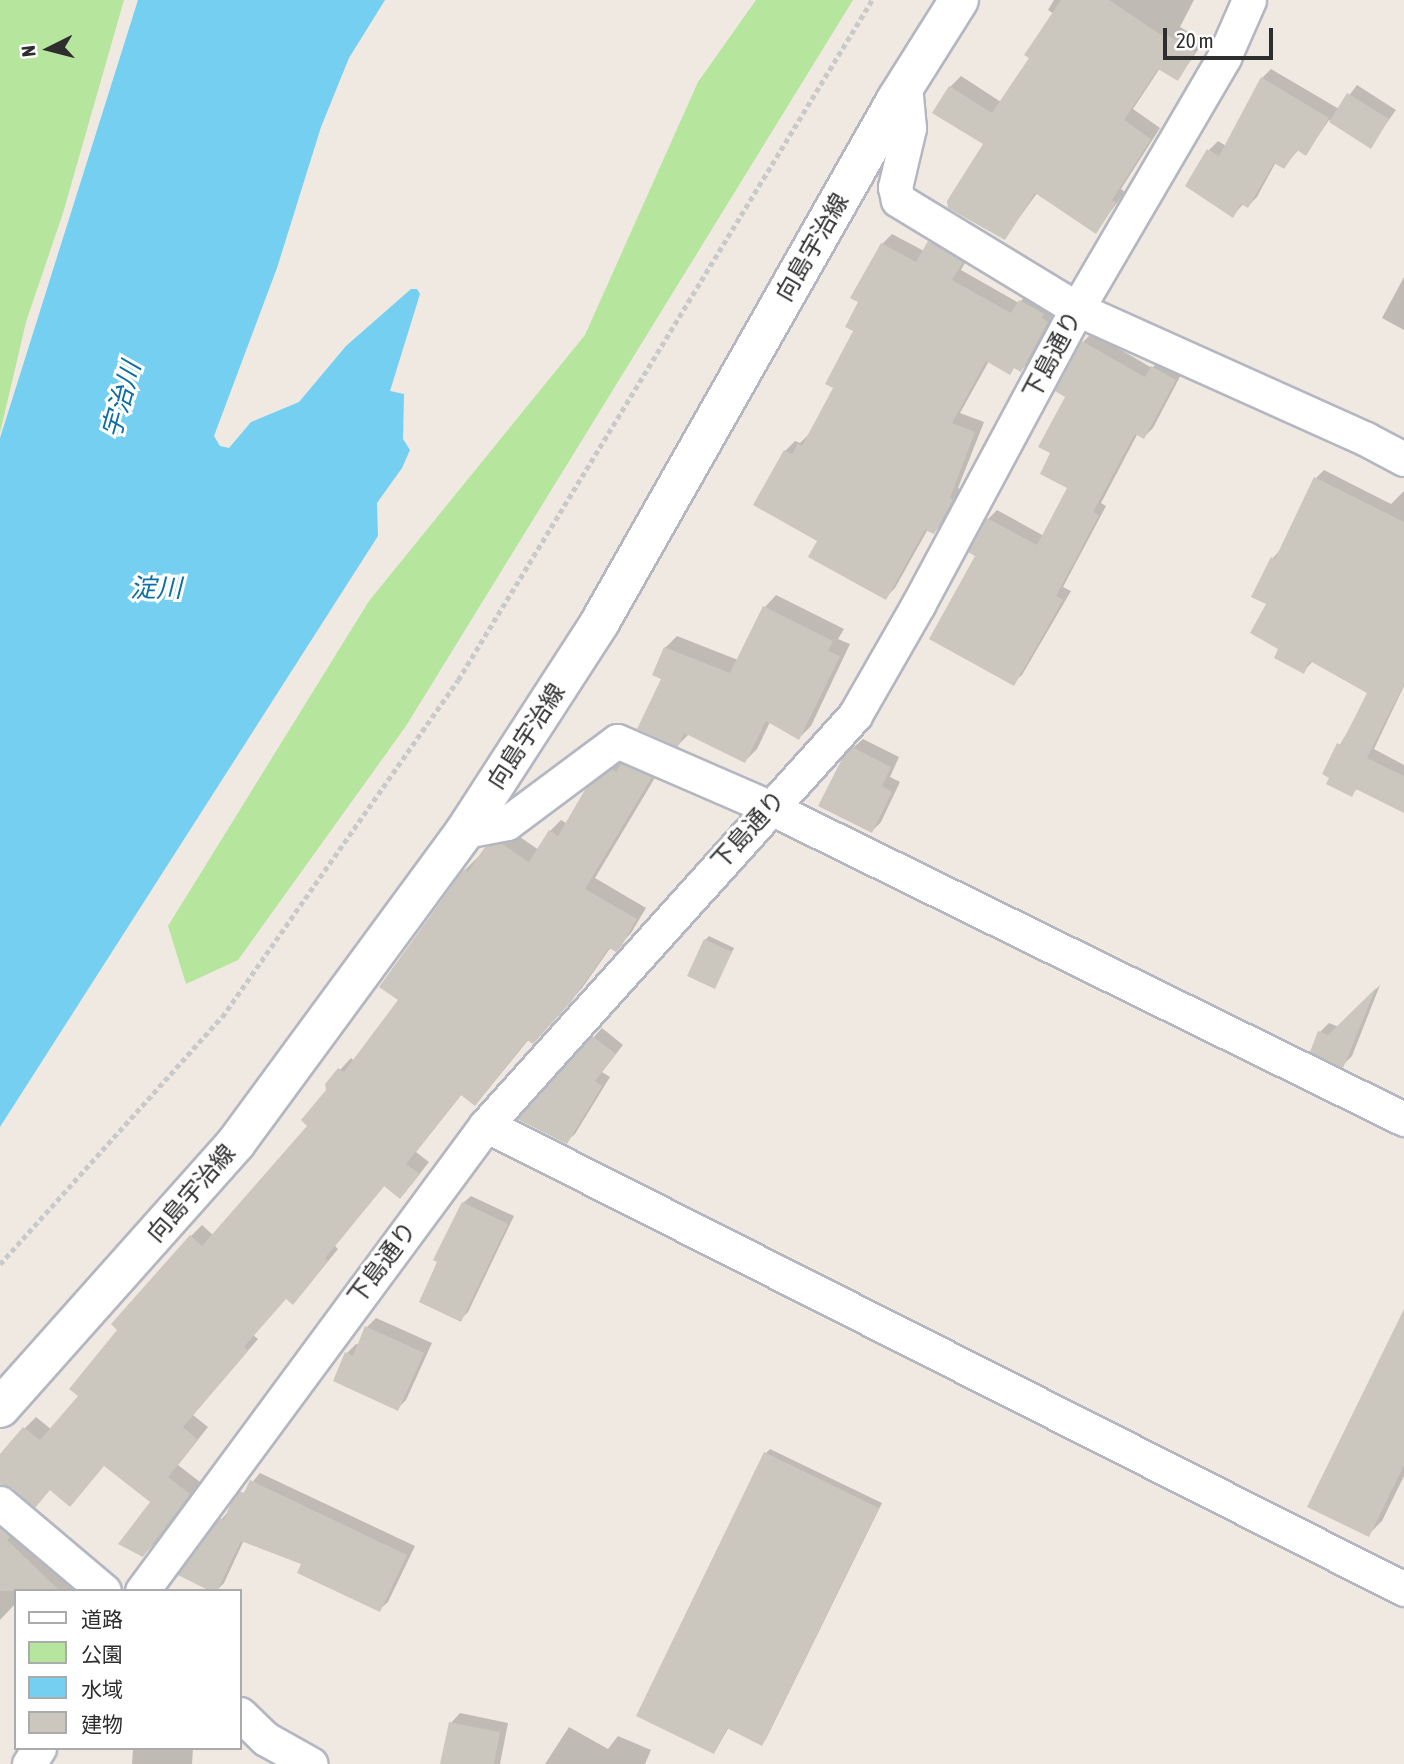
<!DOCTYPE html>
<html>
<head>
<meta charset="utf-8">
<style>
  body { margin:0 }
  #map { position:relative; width:1404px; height:1764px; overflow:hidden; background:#efe9e1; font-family:"Asap Condensed","Noto Sans JP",sans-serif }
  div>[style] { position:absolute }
  .green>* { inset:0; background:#b6e59e }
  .water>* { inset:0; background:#75cff0 }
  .shadow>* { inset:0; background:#0003 }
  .building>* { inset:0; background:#cbc7bf }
  .path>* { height:4.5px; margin-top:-2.25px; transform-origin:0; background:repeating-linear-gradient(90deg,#c9c9c9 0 5px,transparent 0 8.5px) }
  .roads { filter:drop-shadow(2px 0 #b4b7c1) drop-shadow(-2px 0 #b4b7c1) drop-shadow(0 2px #b4b7c1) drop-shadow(0 -2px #b4b7c1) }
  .street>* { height:33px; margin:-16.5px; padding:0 16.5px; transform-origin:16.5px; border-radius:16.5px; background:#fff }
  .secondary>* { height:38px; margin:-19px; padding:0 19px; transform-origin:19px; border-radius:19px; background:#fff }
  span { translate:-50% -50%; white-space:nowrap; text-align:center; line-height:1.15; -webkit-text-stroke:6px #fff; paint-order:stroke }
  .street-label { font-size:24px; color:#2e2e2e }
  .water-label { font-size:26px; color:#0d6fa3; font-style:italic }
  .legend { position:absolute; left:14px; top:1589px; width:228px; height:161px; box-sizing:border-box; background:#fff; border:2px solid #ababab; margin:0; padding:9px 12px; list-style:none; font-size:21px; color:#2e2e2e }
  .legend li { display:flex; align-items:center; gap:14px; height:35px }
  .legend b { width:35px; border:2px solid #ababab }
  .north { position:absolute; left:14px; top:14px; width:70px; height:70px; -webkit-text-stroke:5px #fff; paint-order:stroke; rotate:264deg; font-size:19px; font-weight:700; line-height:28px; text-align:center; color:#2e2e2e }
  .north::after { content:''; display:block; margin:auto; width:24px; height:32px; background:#2e2e2e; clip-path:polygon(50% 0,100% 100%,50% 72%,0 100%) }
  .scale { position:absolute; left:1163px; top:28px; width:110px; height:32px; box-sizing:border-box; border:4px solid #2e2e2e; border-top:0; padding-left:9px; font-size:21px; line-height:24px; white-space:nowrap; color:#2e2e2e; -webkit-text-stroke:5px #fff; paint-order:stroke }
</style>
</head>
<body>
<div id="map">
  <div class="green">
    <i style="clip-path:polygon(0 0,124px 0,63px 213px,26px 322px,0 433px)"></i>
    <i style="clip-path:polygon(756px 0,853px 0,406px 726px,238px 960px,186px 984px,168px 926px,369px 601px,585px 335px,698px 82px)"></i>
  </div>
  <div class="water">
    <i style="clip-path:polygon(138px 0,385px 0,349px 58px,321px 127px,277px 268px,214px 436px,220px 446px,229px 448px,251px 422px,299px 402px,346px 346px,411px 289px,417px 289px,420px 294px,390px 391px,404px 394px,403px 439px,410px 450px,402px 468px,377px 503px,378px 536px,0 1127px,0 438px)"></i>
  </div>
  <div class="shadow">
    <i style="clip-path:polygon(1054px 0,1194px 0,1180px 27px,1204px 41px,1178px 79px,1160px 68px,1133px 109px,1160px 128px,1121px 189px,1125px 192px,1096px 231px,1038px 192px,1005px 237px,985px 143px,950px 87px,961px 76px,1001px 102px,1031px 58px,1054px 14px,1048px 10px)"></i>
    <i style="clip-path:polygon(1271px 69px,1339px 109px,1357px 85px,1396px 110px,1370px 146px,1329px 120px,1306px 154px,1299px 149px,1284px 167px,1276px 162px,1257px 197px,1248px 206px,1244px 203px,1233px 216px,1209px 150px,1218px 141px,1226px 146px,1262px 78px)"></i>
    <i style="clip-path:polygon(939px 232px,971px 252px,961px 270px,1019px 303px,1030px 291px,1057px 311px,1031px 360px,1021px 370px,1015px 367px,1010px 373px,989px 361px,960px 413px,984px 422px,958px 488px,961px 490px,944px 522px,934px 532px,928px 529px,895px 588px,885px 598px,819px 540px,785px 451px,795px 441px,800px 443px,809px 434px,835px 387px,855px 330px,860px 301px,882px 244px,892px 234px,924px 251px)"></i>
    <i style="clip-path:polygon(1404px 277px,1404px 330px,1382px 318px)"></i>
    <i style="clip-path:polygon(1092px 333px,1152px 368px,1161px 359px,1183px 371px,1153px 428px,1144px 437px,1138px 433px,1101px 503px,1106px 506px,1063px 587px,1071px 591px,1022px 675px,1013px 683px,978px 555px,988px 519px,997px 510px,1044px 536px,1069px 488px,1052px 453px,1083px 342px)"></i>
    <i style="clip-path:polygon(1324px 470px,1391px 504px,1404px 491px,1404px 686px,1374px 749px,1404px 765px,1404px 811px,1358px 788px,1351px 795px,1324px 773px,1370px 692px,1313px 661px,1303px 672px,1281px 648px,1268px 603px,1273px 558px,1281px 549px,1316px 478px)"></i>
    <i style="clip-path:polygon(776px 595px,844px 629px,838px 639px,850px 644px,811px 726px,799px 738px,770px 722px,757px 749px,745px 761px,689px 734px,678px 745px,664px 678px,665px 648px,677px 636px,738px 660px,765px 607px)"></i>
    <i style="clip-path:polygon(863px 739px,899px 757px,890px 777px,900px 782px,881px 822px,872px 831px,853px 748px)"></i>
    <i style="clip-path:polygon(624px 759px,662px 766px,595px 878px,646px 908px,631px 933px,616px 949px,611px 947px,582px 988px,544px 1030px,529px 1039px,486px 1092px,462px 1094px,416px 1152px,429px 1162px,411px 1185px,385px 1185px,335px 1246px,338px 1249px,304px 1291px,293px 1302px,287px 1297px,253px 1335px,258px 1339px,193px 1415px,208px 1427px,178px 1465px,200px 1482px,154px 1544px,143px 1555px,152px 1501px,105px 1465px,51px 1488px,35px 1505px,5px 1482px,0 1483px,0 1457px,25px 1428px,36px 1417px,52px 1430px,80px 1396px,191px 1236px,202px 1225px,214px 1236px,309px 1125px,328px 1090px,327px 1084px,351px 1058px,354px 1061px,400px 1000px,465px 870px,499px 836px,514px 833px,539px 850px,550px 831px,561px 820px,566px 823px,587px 789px)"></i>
    <i style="clip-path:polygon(709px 936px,734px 948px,714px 987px,705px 940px)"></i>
    <i style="clip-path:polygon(1380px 985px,1352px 1056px,1343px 1065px,1320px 1032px,1329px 1023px,1339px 1027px)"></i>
    <i style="clip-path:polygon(602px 1028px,623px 1045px,602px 1072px,610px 1077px,575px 1134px,566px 1142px,520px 1119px)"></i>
    <i style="clip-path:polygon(471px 1196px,514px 1216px,468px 1312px,460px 1320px,463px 1203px)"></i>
    <i style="clip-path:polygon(1404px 1315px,1404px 1476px,1382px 1521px,1368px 1535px)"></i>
    <i style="clip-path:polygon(376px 1318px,432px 1343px,406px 1400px,397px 1409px,347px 1353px,356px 1344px,359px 1345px,367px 1327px)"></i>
    <i style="clip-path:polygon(770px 1449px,882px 1503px,766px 1739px,762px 1743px,729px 1727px,714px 1753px,766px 1453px)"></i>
    <i style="clip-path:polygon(260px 1473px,415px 1546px,388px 1602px,379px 1610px,304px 1563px,244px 1540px,224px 1583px,216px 1591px,212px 1531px)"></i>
    <i style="clip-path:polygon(0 1508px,81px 1591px,16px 1591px,16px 1603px,0 1620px)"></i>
    <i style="clip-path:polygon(460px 1713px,508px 1723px,500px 1764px,442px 1764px,451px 1723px)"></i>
    <i style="clip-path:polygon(569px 1727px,608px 1749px,618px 1736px,651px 1750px,645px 1764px,545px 1764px)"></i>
    <i style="clip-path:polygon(133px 1748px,193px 1748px,192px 1764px,132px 1764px)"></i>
  </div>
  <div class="building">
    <i style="clip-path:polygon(1061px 0,1109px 0,1161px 35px,1163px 32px,1195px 52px,1178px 81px,1158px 69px,1124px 120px,1151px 139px,1112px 200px,1116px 203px,1096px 234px,1035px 193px,1005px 240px,948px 208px,947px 201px,983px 144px,932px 113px,949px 86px,992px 113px,1029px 58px,1024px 55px)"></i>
    <i style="clip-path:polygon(1261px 77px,1329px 118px,1306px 156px,1297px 150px,1284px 169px,1274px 163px,1248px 208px,1241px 204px,1233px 218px,1185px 186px,1207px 149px,1219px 156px)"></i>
    <i style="clip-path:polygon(1347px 93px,1389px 119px,1371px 149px,1329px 122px)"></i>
    <i style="clip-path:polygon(928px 241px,963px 262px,952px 280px,1011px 313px,1019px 300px,1044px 314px,1042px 318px,1048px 322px,1021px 372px,1014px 368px,1010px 375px,986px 361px,952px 423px,975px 432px,950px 498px,953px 500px,934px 534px,925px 530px,886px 600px,808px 557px,817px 541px,753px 505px,784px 450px,792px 454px,798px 443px,802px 446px,833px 388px,825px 384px,853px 331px,845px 327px,858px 302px,850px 298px,881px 243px,916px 262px)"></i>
    <i style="clip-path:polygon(1082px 341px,1145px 377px,1151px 366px,1176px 380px,1144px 439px,1135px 434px,1093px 512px,1099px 515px,1056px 596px,1063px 600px,1014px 686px,929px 639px,975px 556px,968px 552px,987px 518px,1037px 545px,1067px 488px,1040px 474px,1050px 453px,1038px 447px,1065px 397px,1055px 391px)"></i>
    <i style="clip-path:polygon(1314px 477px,1404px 522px,1404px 684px,1367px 758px,1404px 776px,1404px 813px,1356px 789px,1352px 797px,1326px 784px,1329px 778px,1322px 774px,1337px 743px,1341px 745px,1367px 693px,1310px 661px,1304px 674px,1274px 658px,1278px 649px,1250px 633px,1266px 604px,1251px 597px,1271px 557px,1275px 559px)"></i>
    <i style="clip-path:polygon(763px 606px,833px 641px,828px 651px,840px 656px,799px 740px,766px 721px,745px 763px,684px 733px,678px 747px,637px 729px,661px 679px,652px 675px,664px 647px,730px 673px)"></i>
    <i style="clip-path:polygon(852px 747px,891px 767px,882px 786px,892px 792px,872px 833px,818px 806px,843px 757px)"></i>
    <i style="clip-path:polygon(621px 764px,652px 777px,585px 889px,637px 919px,621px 947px,616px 952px,609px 948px,571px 1002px,533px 1044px,527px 1040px,475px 1106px,461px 1095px,406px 1164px,420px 1174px,400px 1199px,384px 1186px,325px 1258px,328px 1261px,293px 1305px,286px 1299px,244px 1347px,248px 1351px,183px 1427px,198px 1440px,168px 1477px,190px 1494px,143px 1557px,118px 1544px,150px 1502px,104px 1466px,70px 1507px,50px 1490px,35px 1508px,12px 1488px,0 1484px,0 1454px,23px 1427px,40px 1440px,78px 1396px,69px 1389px,117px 1330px,111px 1324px,190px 1235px,202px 1246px,307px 1126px,301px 1120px,326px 1090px,325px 1084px,338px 1068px,344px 1072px,398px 1000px,379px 987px,464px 869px,468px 872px,485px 847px,502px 844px,529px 862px,549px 830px,558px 836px,586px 788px,612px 769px,616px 772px)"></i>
    <i style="clip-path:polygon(704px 939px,732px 952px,715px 989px,687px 976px)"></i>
    <i style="clip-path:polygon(1376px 988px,1343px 1068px,1310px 1052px,1318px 1031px,1328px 1035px)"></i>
    <i style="clip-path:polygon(592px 1036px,616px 1054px,595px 1081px,602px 1086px,567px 1144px,517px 1119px)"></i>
    <i style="clip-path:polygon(462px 1202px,508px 1224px,461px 1322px,419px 1302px,437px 1262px,433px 1260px)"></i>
    <i style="clip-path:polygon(1404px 1309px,1404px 1465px,1369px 1537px,1307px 1507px)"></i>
    <i style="clip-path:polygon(365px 1326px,424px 1353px,398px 1411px,333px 1381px,345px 1352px,353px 1356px)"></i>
    <i style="clip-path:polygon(764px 1452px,879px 1508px,762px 1746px,727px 1728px,714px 1754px,636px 1716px)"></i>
    <i style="clip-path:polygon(250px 1480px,407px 1555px,380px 1612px,297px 1573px,301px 1564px,241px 1541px,217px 1591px,210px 1591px,178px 1575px,220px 1518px,224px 1520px,230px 1505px,239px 1491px,244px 1493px)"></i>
    <i style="clip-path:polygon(0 1528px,10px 1537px,7px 1540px,60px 1591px,0 1591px)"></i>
    <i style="clip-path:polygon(449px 1722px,500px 1732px,494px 1764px,440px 1764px)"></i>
  </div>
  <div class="path">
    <i style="left:0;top:1264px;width:332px;rotate:-48.1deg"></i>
    <i style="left:222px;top:1017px;width:411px;rotate:-55deg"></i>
    <i style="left:458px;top:680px;width:796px;rotate:-58.67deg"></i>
  </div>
  <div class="roads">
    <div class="street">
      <i style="left:905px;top:85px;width:43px;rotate:84.7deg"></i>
      <i style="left:909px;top:128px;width:61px;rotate:103.3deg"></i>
      <i style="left:895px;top:187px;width:13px;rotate:77deg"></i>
      <i style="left:898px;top:200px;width:210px;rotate:31.3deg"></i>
      <i style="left:1077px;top:309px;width:317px;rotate:24.2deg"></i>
      <i style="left:1366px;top:439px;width:43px;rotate:27.8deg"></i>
      <i style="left:465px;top:831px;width:43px;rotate:-10.8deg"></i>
      <i style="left:507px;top:823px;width:137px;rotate:-36.7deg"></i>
      <i style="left:617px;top:741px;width:166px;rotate:23.5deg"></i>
      <i style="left:769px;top:807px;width:708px;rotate:26.17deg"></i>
      <i style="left:486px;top:1125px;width:1029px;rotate:26.81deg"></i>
      <i style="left:0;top:1503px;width:136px;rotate:40.2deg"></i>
      <i style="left:142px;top:1591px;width:579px;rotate:-53.57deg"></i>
      <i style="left:486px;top:1125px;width:552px;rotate:-48.01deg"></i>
      <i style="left:855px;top:715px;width:127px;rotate:-60.2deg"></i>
      <i style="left:918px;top:605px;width:336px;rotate:-61.8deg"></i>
      <i style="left:1077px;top:309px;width:292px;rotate:-59.7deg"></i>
      <i style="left:1224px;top:57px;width:62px;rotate:-66.3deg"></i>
      <i style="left:240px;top:1714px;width:36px;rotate:44deg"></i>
      <i style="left:266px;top:1739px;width:51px;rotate:29.1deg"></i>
      <i style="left:29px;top:1764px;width:19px;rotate:-58deg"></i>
    </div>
    <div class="secondary">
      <i style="left:0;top:1408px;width:355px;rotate:-48.3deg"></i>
      <i style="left:236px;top:1143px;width:387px;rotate:-53.7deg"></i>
      <i style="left:465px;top:831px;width:249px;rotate:-57.1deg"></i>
      <i style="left:600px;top:622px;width:600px;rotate:-60.44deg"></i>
      <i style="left:896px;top:100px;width:118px;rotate:-57.8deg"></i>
    </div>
  </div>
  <div class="street-label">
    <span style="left:812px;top:247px;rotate:-60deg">向島宇治線</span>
    <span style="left:1052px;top:355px;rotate:-62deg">下島通り</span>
    <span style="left:526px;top:736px;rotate:-57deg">向島宇治線</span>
    <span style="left:748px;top:830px;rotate:-48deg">下島通り</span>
    <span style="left:191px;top:1193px;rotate:-49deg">向島宇治線</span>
    <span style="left:382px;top:1263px;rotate:-53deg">下島通り</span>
  </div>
  <div class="water-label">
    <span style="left:122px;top:400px;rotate:-74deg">宇治川</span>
    <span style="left:156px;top:589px">淀川</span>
  </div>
  <ul class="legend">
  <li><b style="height:9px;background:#fff"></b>道路</li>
  <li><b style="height:19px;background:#b6e59e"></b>公園</li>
  <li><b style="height:19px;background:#75cff0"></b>水域</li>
  <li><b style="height:19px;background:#cbc7bf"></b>建物</li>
  </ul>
  <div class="north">N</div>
  <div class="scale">20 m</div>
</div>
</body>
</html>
